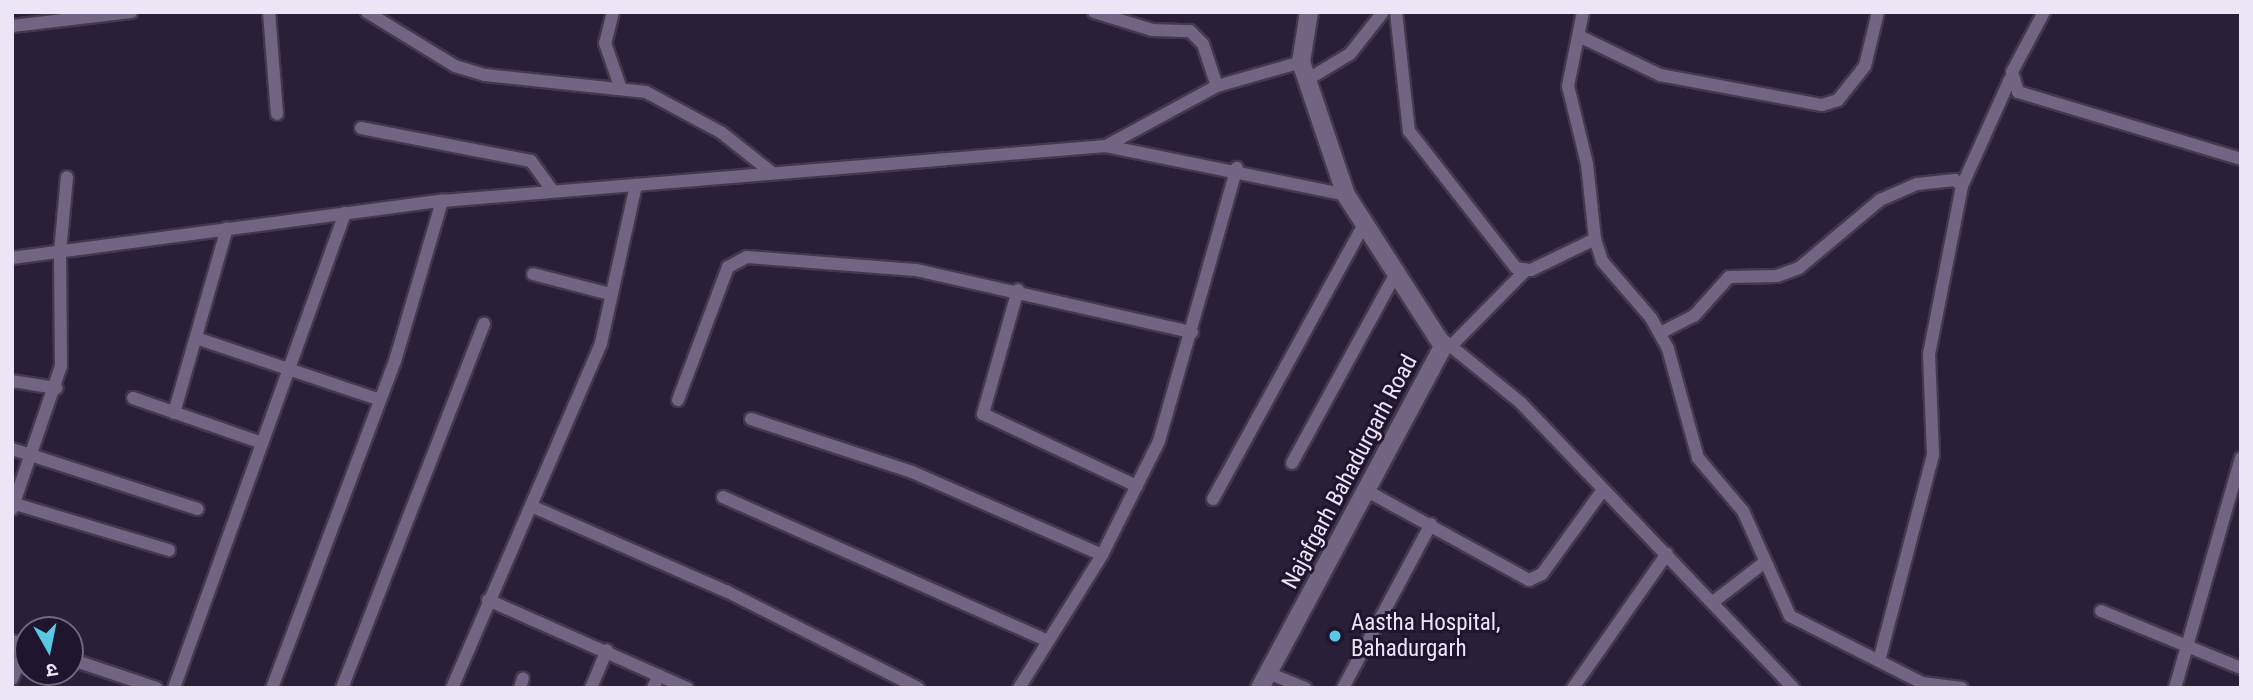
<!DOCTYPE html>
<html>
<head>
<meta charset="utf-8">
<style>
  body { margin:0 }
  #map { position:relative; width:2253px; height:700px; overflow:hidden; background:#2a1f38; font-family:"Roboto Condensed","Noto Sans Devanagari",sans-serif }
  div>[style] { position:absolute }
  .roads { filter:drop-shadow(2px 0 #43394e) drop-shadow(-2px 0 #43394e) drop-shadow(0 2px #43394e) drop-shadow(0 -2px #43394e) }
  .street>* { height:12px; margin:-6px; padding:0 6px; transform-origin:6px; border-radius:6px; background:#726584 }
  .secondary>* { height:18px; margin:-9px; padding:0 9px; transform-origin:9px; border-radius:9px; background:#726584 }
  .dots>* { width:19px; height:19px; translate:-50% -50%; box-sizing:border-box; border:4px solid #20152e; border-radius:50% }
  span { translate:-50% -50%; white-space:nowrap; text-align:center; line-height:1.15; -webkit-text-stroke:6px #20152e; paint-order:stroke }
  .street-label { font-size:23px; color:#ece5f6 }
  .poi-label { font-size:23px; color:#ece5f6 }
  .left { translate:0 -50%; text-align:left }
  .frame { position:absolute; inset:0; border:14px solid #ece5f6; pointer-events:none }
  .north { position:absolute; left:14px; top:616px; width:70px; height:70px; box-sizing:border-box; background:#20152e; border:2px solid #72687e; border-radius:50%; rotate:171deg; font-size:19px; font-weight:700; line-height:28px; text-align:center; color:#ece5f6 }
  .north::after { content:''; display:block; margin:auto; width:24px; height:32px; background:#59c8e4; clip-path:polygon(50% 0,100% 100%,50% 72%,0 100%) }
</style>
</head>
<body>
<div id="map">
  <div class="roads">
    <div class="street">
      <i style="left:269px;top:12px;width:102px;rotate:85.5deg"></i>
      <i style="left:367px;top:12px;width:103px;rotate:31.5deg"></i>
      <i style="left:455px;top:66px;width:31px;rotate:17deg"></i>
      <i style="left:485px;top:75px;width:162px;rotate:6deg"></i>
      <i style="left:646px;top:92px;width:86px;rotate:28.3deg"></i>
      <i style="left:722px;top:133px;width:63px;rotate:38.5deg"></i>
      <i style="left:613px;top:12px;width:32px;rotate:104deg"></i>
      <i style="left:605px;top:43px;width:46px;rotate:70.8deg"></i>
      <i style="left:1094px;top:12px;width:61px;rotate:17.2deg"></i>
      <i style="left:1152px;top:30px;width:38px;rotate:2deg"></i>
      <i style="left:1190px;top:31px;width:18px;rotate:45deg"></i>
      <i style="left:1203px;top:44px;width:44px;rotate:71.6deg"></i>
      <i style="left:1396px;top:12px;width:120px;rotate:83.8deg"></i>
      <i style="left:1409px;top:131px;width:174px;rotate:52deg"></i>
      <i style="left:1516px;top:268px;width:15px;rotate:8deg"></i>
      <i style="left:1531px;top:270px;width:71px;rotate:-25.8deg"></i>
      <i style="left:1583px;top:12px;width:76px;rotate:101.5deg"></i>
      <i style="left:1568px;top:86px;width:80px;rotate:76.3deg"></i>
      <i style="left:1587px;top:164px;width:75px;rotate:83.9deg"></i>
      <i style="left:1595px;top:239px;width:23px;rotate:72deg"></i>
      <i style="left:1602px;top:261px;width:75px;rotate:49.3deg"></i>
      <i style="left:1651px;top:318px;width:35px;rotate:61deg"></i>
      <i style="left:1668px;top:349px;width:113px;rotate:74.6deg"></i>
      <i style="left:1698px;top:458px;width:70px;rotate:49.7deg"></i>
      <i style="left:1743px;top:511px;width:115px;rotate:65.9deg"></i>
      <i style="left:1790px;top:616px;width:148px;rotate:26.9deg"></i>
      <i style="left:1922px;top:683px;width:40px;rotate:7.1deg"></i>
      <i style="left:2044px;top:12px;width:68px;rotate:118.1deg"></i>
      <i style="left:2012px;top:72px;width:21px;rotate:73deg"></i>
      <i style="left:2018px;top:92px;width:233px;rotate:16.7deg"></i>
      <i style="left:12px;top:26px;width:120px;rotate:-6.7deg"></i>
      <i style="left:1581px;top:37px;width:88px;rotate:25.7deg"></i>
      <i style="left:1660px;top:75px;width:165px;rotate:10.5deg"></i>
      <i style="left:1822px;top:105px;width:17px;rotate:-17deg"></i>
      <i style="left:1838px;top:100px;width:43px;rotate:-51.5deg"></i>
      <i style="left:1865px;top:66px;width:56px;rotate:-76.5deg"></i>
      <i style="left:1305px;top:81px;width:52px;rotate:-31deg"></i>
      <i style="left:1350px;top:54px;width:53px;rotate:-51.8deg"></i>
      <i style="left:361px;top:128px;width:173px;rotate:11deg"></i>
      <i style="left:531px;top:161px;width:37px;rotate:54deg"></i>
      <i style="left:1106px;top:146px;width:126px;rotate:-28.4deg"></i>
      <i style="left:1217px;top:86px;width:87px;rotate:-15.9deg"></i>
      <i style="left:1962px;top:186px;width:117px;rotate:-65.8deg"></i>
      <i style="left:12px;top:258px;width:434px;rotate:-7.6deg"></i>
      <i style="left:442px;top:201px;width:666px;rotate:-4.74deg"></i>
      <i style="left:1106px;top:146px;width:245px;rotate:11.5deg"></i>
      <i style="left:533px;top:274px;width:80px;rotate:14.6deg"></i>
      <i style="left:1018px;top:290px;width:129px;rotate:105.8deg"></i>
      <i style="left:983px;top:414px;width:170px;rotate:25.1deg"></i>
      <i style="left:1660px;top:333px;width:38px;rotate:-27deg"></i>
      <i style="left:1694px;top:316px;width:52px;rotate:-48.1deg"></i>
      <i style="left:1729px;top:277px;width:48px;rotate:-1.2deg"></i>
      <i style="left:1777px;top:276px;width:23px;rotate:-20deg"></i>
      <i style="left:1799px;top:268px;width:106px;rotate:-40deg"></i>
      <i style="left:1880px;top:200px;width:40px;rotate:-23.4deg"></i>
      <i style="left:1917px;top:184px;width:38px;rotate:-6deg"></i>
      <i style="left:1955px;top:180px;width:9px;rotate:41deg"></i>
      <i style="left:1962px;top:186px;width:171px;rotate:101.1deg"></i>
      <i style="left:1929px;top:354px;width:101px;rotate:87.7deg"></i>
      <i style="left:1933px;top:455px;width:213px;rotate:104.7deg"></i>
      <i style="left:199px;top:339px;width:191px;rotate:18.6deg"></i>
      <i style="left:1442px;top:339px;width:102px;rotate:39deg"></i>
      <i style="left:1521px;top:403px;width:394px;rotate:46.3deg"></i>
      <i style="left:1451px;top:346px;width:107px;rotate:-45.4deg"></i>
      <i style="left:12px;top:381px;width:45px;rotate:9deg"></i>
      <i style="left:133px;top:398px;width:137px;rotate:19.2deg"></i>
      <i style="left:678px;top:400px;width:142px;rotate:-69.4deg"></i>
      <i style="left:728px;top:267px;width:21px;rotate:-28deg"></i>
      <i style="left:747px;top:257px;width:169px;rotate:4.4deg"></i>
      <i style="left:916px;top:270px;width:283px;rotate:12.7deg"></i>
      <i style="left:174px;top:413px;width:192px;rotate:-74deg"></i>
      <i style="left:751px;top:419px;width:169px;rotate:18.2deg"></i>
      <i style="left:912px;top:472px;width:207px;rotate:23.6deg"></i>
      <i style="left:12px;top:449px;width:195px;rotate:17.9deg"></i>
      <i style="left:1292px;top:463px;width:214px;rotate:-61.3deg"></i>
      <i style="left:1369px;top:492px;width:183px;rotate:28.8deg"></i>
      <i style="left:1529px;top:580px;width:14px;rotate:-25deg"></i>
      <i style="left:1542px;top:574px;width:102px;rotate:-54.1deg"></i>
      <i style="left:723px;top:497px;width:355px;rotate:23.9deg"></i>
      <i style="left:1213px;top:499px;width:311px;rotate:-61.2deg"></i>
      <i style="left:12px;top:503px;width:164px;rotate:16.7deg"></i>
      <i style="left:531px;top:506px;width:213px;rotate:23.6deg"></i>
      <i style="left:726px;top:591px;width:215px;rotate:26.8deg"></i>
      <i style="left:12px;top:509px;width:151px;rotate:-71.1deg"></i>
      <i style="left:61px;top:366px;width:114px;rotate:-90.5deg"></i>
      <i style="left:60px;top:252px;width:75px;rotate:-84.7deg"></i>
      <i style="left:488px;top:600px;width:218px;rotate:23.9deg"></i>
      <i style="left:1713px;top:602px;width:66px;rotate:-37.6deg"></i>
      <i style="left:2101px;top:611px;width:151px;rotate:22.2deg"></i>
      <i style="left:12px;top:641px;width:16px;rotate:14deg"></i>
      <i style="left:70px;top:659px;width:91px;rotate:18.6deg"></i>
      <i style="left:1268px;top:673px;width:40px;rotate:22deg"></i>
      <i style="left:12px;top:679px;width:38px;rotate:-67deg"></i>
      <i style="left:174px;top:688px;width:505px;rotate:-70.2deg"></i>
      <i style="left:272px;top:688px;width:349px;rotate:-69.4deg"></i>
      <i style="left:395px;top:361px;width:167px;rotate:-73.6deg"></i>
      <i style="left:342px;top:688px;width:391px;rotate:-68.7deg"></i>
      <i style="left:452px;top:688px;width:376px;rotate:-66.6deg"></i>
      <i style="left:601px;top:343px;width:162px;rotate:-77.5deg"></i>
      <i style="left:520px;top:688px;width:10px;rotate:-73deg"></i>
      <i style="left:591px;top:688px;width:41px;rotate:-67.2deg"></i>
      <i style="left:653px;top:688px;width:14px;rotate:-65deg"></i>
      <i style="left:1019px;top:688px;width:157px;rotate:-58deg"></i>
      <i style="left:1102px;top:555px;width:127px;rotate:-63.4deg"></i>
      <i style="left:1159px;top:441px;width:284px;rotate:-74.1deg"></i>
      <i style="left:1343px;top:688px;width:186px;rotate:-61.8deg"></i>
      <i style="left:1573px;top:688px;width:164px;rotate:-55deg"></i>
      <i style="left:2175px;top:688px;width:239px;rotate:-74deg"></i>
    </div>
    <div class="secondary">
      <i style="left:1260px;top:688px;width:388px;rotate:-61.8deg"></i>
      <i style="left:1443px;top:346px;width:179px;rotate:-122.7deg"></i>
      <i style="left:1346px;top:195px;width:140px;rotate:-108.7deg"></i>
      <i style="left:1301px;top:62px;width:51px;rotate:-80.9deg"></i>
    </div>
  </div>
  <div class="dots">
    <i style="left:1335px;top:636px;background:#59c8e4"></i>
  </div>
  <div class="street-label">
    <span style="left:1350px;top:472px;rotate:-62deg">Najafgarh Bahadurgarh Road</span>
  </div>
  <div class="poi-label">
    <span class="left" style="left:1351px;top:636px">Aastha Hospital,<br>Bahadurgarh</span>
  </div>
  <div class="frame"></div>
  <div class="north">उ</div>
</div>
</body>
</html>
